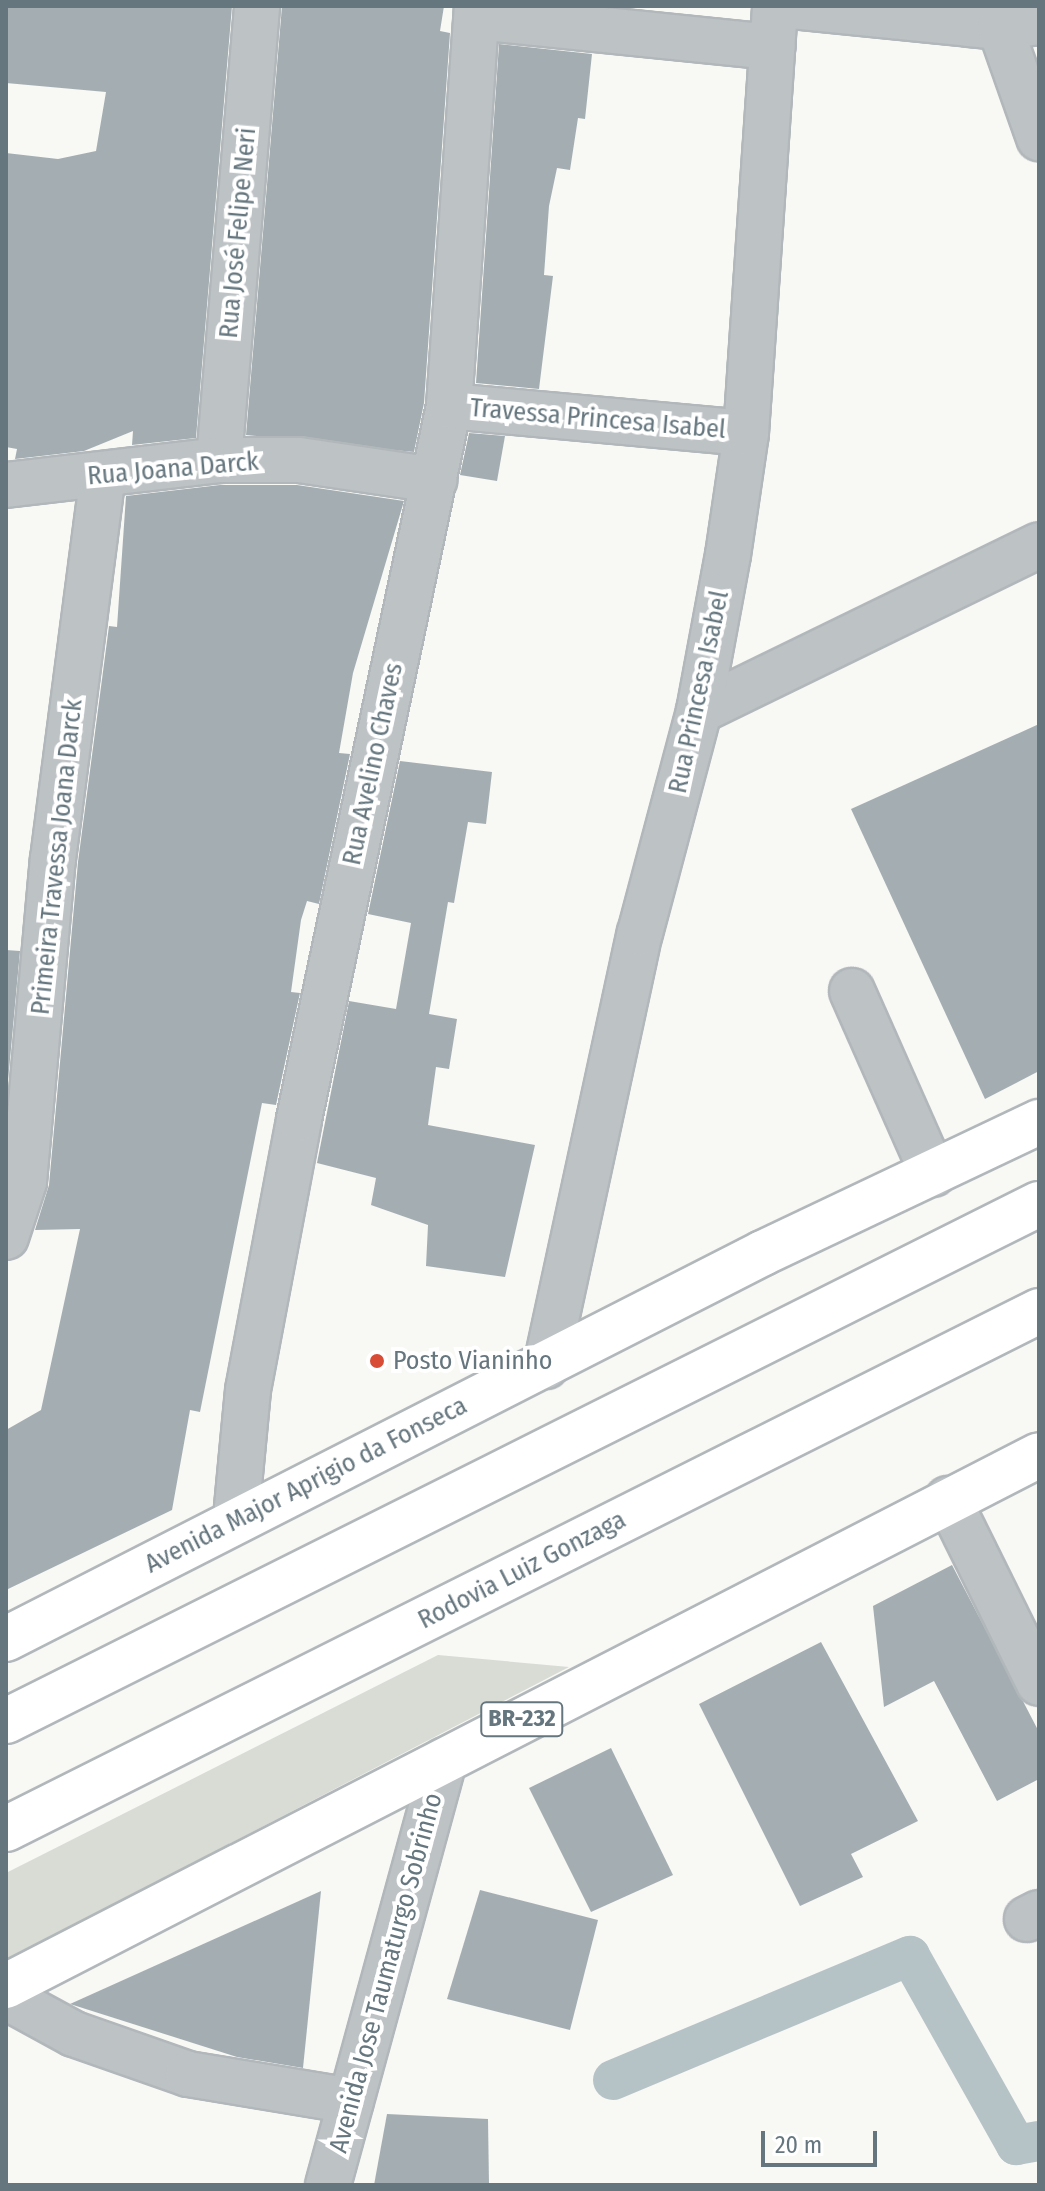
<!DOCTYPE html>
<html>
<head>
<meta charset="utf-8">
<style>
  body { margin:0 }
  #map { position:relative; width:1045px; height:2191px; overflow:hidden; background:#f8f8f5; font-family:"Fira Sans Condensed",sans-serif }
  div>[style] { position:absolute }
  .green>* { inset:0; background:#d8dcd5 }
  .canal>* { height:40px; margin:-20px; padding:0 20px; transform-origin:20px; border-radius:20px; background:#b6c3c6 }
  .building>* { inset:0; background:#a4aeb2 }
  .roads { filter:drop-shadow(2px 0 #b1b7ba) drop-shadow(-2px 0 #b1b7ba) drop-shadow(0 2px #b1b7ba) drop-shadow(0 -2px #b1b7ba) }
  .minor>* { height:44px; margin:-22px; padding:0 22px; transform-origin:22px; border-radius:22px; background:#bdc2c5 }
  .major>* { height:44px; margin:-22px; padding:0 22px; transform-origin:22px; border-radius:22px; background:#fff }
  .highway>* { height:44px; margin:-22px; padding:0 22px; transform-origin:22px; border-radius:22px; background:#fff }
  .dots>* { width:22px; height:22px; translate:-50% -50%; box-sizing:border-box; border:4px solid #fff; border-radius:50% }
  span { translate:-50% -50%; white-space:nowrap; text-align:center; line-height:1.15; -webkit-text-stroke:8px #fff; paint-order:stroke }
  .shield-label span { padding:2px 6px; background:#fff; border:2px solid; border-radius:6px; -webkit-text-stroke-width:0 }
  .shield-label { font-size:24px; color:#65767e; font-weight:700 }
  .street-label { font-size:26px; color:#65767e }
  .poi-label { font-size:26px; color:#65767e }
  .left { translate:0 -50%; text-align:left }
  .frame { position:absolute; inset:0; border:8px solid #65767e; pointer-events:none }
  .scale { position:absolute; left:761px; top:2131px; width:116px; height:36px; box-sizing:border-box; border:4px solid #65767e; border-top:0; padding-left:10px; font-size:24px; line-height:28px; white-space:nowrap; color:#65767e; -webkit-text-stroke:6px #fff; paint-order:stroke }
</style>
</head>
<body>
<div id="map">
  <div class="green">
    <i style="clip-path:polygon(438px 1655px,569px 1667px,6px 1960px,6px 1873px)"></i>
  </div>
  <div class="canal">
    <i style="left:613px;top:2080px;width:322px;rotate:-22.7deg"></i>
    <i style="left:910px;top:1956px;width:217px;rotate:60.7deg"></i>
    <i style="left:1016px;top:2145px;width:23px;rotate:-10deg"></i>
  </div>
  <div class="building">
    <i style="clip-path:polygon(6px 6px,232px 6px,196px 438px,132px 445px,133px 431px,84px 451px,15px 459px,17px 449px,6px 447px,6px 153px,58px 159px,96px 151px,106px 92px,6px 83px)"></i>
    <i style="clip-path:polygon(282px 6px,444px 6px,440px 31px,450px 33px,424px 403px,414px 452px,246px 435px)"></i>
    <i style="clip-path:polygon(499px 44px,592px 54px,585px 119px,578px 118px,570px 170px,557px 168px,549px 206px,544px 275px,553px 276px,539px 389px,476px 383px)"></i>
    <i style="clip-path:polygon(469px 433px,505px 436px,497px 481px,460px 475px)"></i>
    <i style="clip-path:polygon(220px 485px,297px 485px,404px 501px,353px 673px,339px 753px,350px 754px,319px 904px,307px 901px,301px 920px,291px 992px,300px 993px,276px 1105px,262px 1103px,200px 1412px,190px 1410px,172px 1510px,6px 1590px,6px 1430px,41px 1410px,80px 1229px,35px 1230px,49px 1185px,78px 862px,109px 626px,117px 627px,126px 496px)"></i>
    <i style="clip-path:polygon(1039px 724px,1039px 1071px,985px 1099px,851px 809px)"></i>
    <i style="clip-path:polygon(400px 761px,492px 772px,486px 824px,468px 822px,454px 903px,448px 902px,429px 1014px,457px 1019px,449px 1069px,436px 1067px,428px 1125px,535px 1145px,505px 1277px,426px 1266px,428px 1225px,371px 1205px,376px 1178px,317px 1163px,349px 1001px,396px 1009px,411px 923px,368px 914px)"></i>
    <i style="clip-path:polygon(6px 950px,20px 951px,6px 1103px)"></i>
    <i style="clip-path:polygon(952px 1565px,1039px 1732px,1039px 1779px,997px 1801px,934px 1681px,884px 1707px,873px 1606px)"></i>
    <i style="clip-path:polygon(821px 1642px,918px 1821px,851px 1854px,863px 1877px,800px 1906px,699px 1704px)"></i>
    <i style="clip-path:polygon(611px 1748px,673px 1875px,591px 1912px,529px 1788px)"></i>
    <i style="clip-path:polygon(480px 1890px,598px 1920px,570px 2030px,447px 1999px)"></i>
    <i style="clip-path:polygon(321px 1891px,303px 2068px,237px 2057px,70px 2004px)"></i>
    <i style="clip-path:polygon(387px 2114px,488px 2119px,489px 2185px,374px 2185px)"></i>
  </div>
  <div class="roads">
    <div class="minor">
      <i style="left:792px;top:6px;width:209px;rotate:5.8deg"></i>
      <i style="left:1000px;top:27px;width:39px;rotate:-7deg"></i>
      <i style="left:477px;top:17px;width:297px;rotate:5.8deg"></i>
      <i style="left:1000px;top:27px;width:118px;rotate:70.6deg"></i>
      <i style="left:449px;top:406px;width:298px;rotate:5.2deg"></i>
      <i style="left:219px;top:460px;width:456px;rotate:-85.2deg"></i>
      <i style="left:6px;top:485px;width:214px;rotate:-6.7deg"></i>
      <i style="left:219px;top:460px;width:80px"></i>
      <i style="left:299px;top:460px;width:137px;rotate:8.4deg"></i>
      <i style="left:699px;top:711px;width:378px;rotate:-26deg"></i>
      <i style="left:852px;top:991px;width:200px;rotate:66.1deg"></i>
      <i style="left:6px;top:1237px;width:58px;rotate:-71.9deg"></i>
      <i style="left:24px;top:1182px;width:324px;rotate:-84.9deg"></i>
      <i style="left:53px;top:859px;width:386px;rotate:-82.6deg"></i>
      <i style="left:546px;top:1366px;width:443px;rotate:-77.8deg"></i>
      <i style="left:640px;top:933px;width:230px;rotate:-75.1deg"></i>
      <i style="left:699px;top:711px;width:159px;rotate:-79.5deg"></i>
      <i style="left:728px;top:555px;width:123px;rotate:-81.6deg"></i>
      <i style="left:746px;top:433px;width:428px;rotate:-86.1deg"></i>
      <i style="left:948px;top:1499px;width:205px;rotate:63.7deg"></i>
      <i style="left:236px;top:1517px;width:128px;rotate:-84.6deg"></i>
      <i style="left:248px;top:1390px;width:276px;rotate:-79.3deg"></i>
      <i style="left:299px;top:1119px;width:729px;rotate:-78.12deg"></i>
      <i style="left:449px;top:406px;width:401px;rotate:-86deg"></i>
      <i style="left:1027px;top:1919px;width:13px;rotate:-27deg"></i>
      <i style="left:6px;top:1997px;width:77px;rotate:28.6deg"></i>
      <i style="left:74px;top:2034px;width:121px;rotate:19.3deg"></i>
      <i style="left:188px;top:2074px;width:165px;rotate:9.4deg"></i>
      <i style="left:328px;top:2185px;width:440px;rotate:-74.7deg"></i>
    </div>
    <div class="major">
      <i style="left:6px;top:1639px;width:850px;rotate:-27.02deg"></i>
      <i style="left:763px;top:1253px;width:306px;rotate:-25.4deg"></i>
      <i style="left:6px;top:1986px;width:1161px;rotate:-27.2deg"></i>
    </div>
    <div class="highway">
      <i style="left:6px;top:1721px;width:1155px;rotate:-26.59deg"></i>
      <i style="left:6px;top:1829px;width:1156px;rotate:-26.63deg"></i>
    </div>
  </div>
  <div class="dots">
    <i style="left:377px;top:1361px;background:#d84c35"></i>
  </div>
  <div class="shield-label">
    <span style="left:522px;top:1719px">BR-232</span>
  </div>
  <div class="street-label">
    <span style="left:238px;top:233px;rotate:-85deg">Rua José Felipe Neri</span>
    <span style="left:598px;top:419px;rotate:5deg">Travessa Princesa Isabel</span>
    <span style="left:173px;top:469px;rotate:-5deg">Rua Joana Darck</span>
    <span style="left:699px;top:692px;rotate:-78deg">Rua Princesa Isabel</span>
    <span style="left:373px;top:764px;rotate:-78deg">Rua Avelino Chaves</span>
    <span style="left:57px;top:857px;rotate:-84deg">Primeira Travessa Joana Darck</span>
    <span style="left:306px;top:1485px;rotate:-27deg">Avenida Major Aprigio da Fonseca</span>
    <span style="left:522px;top:1570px;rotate:-27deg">Rodovia Luiz Gonzaga</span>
    <span style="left:386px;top:1973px;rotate:-75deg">Avenida Jose Taumaturgo Sobrinho</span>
  </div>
  <div class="poi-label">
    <span class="left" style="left:393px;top:1361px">Posto Vianinho</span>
  </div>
  <div class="frame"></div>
  <div class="scale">20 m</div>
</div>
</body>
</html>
